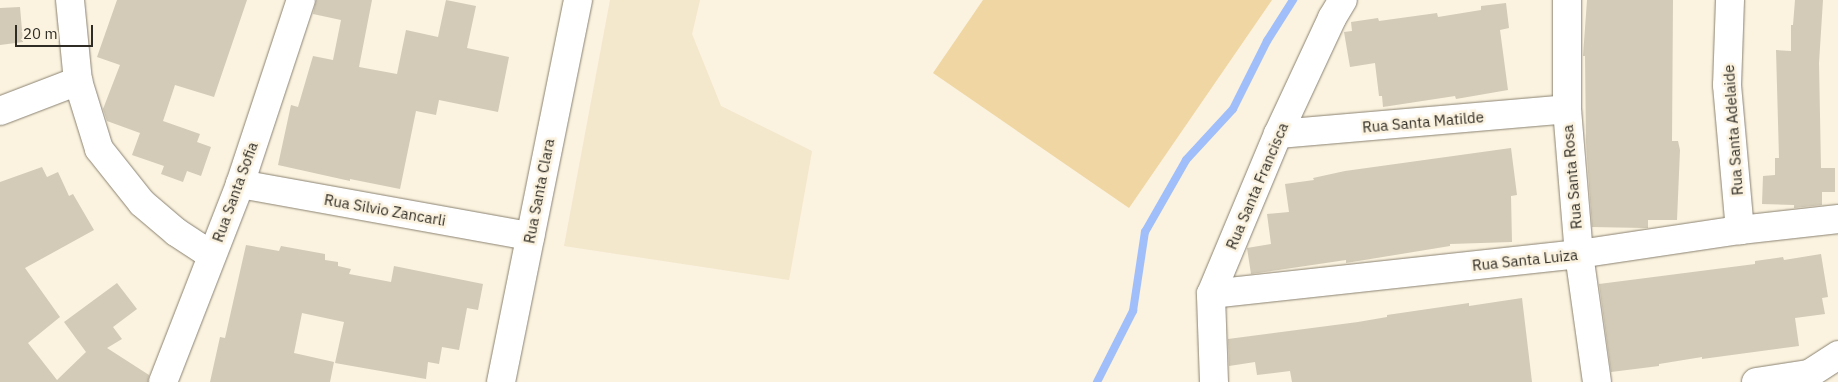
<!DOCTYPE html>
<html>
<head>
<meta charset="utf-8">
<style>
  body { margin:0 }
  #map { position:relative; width:1838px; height:382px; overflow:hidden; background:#fbf2df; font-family:"IBM Plex Sans",sans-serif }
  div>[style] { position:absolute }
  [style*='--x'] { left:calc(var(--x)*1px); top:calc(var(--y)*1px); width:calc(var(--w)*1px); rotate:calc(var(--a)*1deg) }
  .built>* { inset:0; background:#f3e7cc }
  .green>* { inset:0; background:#efd6a2 }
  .stream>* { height:8px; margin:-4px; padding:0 4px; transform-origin:4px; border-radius:4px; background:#9fbefa }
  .building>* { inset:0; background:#d3cab7 }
  .roads { filter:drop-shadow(0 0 1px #8a8271) drop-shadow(0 0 1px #8a8271) }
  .minor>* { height:28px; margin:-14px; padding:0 14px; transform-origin:14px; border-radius:14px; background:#fff }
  span { translate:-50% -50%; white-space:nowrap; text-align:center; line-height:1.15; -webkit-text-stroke:5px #fbf2df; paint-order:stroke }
  .street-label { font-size:15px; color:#2f2c25 }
  .scale { position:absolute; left:15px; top:25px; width:78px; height:22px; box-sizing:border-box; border:2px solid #2f2c25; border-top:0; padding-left:6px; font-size:15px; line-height:18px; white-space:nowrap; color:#2f2c25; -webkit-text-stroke:4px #fbf2df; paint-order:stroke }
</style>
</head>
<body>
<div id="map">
  <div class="built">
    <div style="clip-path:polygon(610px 0,700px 0,692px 34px,721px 106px,812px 151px,789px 280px,564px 246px)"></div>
  </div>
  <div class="green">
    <div style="clip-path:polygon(983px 0,1272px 0,1129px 208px,933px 73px)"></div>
  </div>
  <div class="stream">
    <div style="--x:1097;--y:382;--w:80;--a:-63.1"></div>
    <div style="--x:1133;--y:311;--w:80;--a:-81.4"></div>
    <div style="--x:1145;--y:232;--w:83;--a:-60.3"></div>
    <div style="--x:1186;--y:160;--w:69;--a:-47.3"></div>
    <div style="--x:1233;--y:109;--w:76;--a:-63.4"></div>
    <div style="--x:1267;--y:41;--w:49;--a:-57.6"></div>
  </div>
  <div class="building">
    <div style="clip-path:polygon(117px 0,247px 0,214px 97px,175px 85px,163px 121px,200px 134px,197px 142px,211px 147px,201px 176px,187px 171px,183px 182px,161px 174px,164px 166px,132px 155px,140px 133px,107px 121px,103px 109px,120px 65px,97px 57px)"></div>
    <div style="clip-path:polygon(316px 0,372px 0,359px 67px,397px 74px,406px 30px,438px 37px,446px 0,476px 6px,467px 48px,509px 57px,498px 112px,439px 100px,436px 115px,416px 111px,400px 189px,350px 179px,350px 181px,278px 165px,291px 105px,298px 107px,313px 56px,333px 60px,341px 20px,313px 14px)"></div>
    <div style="clip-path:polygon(1587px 0,1673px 0,1672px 141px,1678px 141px,1680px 150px,1677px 220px,1648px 220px,1648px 228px,1645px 228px,1592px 227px,1586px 143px,1585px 56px,1583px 56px)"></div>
    <div style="clip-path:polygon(1795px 0,1823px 0,1819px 63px,1821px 168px,1835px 168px,1835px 192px,1822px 192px,1822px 205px,1794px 208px,1794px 205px,1762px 204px,1763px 176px,1775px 175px,1775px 158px,1779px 158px,1776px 50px,1791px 51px,1791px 25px,1793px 25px)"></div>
    <div style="clip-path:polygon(1506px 3px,1509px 28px,1500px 30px,1508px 90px,1456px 99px,1455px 96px,1383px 107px,1382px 96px,1379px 96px,1375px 63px,1350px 67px,1344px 32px,1352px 31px,1351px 22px,1378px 18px,1379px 21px,1437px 13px,1438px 17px,1481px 10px,1481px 6px)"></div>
    <div style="clip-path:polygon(20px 7px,23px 42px,0 45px,0 8px)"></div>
    <div style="clip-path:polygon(1511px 148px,1517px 195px,1511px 196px,1512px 242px,1450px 244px,1450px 246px,1346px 263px,1346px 260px,1251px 274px,1247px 248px,1271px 244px,1267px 214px,1289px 212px,1285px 184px,1314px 180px,1313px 178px,1345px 171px)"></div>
    <div style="clip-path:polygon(42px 167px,47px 177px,58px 172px,69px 196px,73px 194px,94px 230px,25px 268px,60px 317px,28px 343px,57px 380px,86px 352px,64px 322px,117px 283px,137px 309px,113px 327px,122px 339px,107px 348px,149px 375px,148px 382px,0 382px,0 182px)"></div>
    <div style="clip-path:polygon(246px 245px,279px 251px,281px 246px,325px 254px,325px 260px,338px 262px,338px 266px,351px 269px,349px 274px,391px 282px,394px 266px,483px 284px,478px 310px,467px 308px,459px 350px,442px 347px,439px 364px,428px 362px,426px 379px,335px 363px,344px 322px,302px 313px,294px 353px,334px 362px,330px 382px,210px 382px,220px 337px,225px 338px)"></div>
    <div style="clip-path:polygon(1821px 254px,1828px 297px,1822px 298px,1825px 314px,1795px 318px,1799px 346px,1702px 359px,1702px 357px,1659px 364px,1659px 366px,1611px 372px,1599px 284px,1755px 264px,1755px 261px,1783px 257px,1784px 260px)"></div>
    <div style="clip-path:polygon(1522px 298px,1532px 382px,1292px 382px,1290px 371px,1257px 375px,1255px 362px,1229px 366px,1228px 339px,1358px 322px,1387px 317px,1387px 315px,1469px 303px,1469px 306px)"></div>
  </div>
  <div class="roads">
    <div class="minor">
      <div style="--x:70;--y:0;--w:81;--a:84.4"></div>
      <div style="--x:78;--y:81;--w:71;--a:72.8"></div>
      <div style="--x:99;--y:149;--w:69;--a:51.5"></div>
      <div style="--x:142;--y:203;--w:45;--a:40.5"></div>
      <div style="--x:176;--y:232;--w:42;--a:33.3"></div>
      <div style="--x:1567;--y:0;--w:109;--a:90"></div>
      <div style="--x:1567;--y:109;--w:145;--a:85.3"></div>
      <div style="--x:1579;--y:254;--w:129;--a:82"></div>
      <div style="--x:1730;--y:0;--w:85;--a:92"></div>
      <div style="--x:1727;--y:85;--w:146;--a:84.9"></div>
      <div style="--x:0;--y:111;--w:84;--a:-21"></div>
      <div style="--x:1278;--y:134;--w:290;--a:-4.9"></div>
      <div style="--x:240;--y:184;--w:295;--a:10.2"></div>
      <div style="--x:1211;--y:294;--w:370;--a:-6.2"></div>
      <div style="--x:1579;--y:254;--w:163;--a:-8.5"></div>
      <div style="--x:1740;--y:230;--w:99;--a:-6.4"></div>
      <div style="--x:163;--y:382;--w:212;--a:-68.7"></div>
      <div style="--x:240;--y:184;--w:194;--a:-71.7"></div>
      <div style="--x:501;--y:382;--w:390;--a:-78.6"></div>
      <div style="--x:1214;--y:382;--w:88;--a:-92"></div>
      <div style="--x:1211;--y:294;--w:173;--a:-67.3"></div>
      <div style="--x:1278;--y:134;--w:128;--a:-65"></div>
      <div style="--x:1332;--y:18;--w:21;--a:-59"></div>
      <div style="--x:1756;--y:382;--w:54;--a:-8.6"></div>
      <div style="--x:1809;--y:374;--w:35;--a:-33"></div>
    </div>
  </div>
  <div class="street-label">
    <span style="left:1423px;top:122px;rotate:-5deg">Rua Santa Matilde</span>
    <span style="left:1733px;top:130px;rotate:-94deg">Rua Santa Adelaide</span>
    <span style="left:1572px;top:177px;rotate:-95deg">Rua Santa Rosa</span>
    <span style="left:1257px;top:186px;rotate:-67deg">Rua Santa Francisca</span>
    <span style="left:539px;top:191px;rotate:-79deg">Rua Santa Clara</span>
    <span style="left:235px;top:192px;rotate:-70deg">Rua Santa Sofia</span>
    <span style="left:385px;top:210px;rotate:10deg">Rua Silvio Zancarli</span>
    <span style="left:1525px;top:260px;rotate:-6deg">Rua Santa Luiza</span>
  </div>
  <div class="scale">20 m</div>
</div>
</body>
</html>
